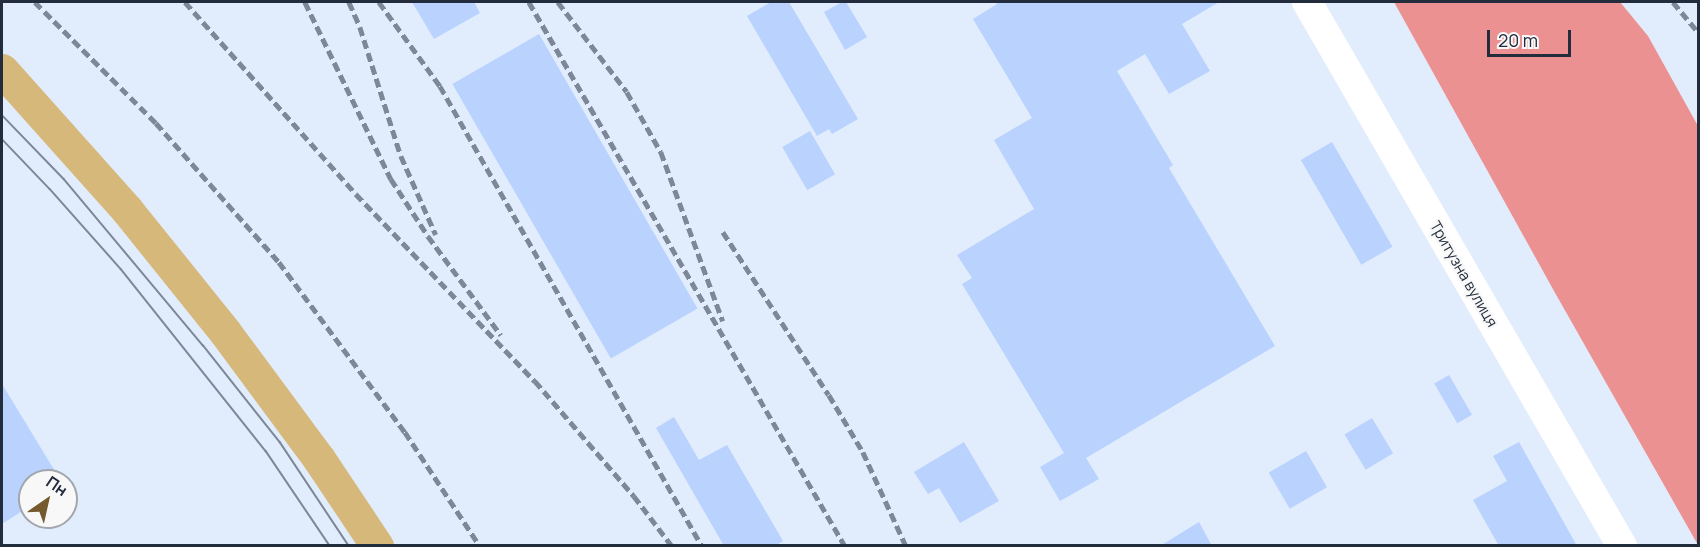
<!DOCTYPE html>
<html>
<head>
<meta charset="utf-8">
<style>
  body { margin:0 }
  #map { position:relative; width:1700px; height:547px; overflow:hidden; background:#e1ecfd; font-family:Manrope,sans-serif }
  div>[style] { position:absolute }
  [style*='--x'] { left:calc(var(--x)*1px); top:calc(var(--y)*1px); width:calc(var(--w)*1px); rotate:calc(var(--a)*1deg) }
  .forest>* { inset:0; background:#ec9191 }
  .building>* { inset:0; background:#b9d3fe; transform-origin:0 0 }
  .minor>* { height:30px; margin:-15px; padding:0 15px; transform-origin:15px; border-radius:15px; background:#fff }
  .major>* { height:33px; margin:-16.5px; padding:0 16.5px; transform-origin:16.5px; border-radius:16.5px; background:#d6b87a }
  .tram>* { height:1.5px; margin:-0.75px; padding:0 0.75px; transform-origin:0.75px; border-radius:0.75px; background:#7c8797 }
  .rail>* { height:4.5px; margin-top:-2.25px; transform-origin:0; background:repeating-linear-gradient(90deg,#7c8797 0 9px,transparent 0 13.5px) }
  span { translate:-50% -50%; white-space:nowrap; text-align:center; line-height:1.15; -webkit-text-stroke:4.5px #f8f8f8; paint-order:stroke }
  .street-label { font-size:15px; color:#222c3c }
  .frame { position:absolute; inset:0; border:3px solid #222c3c; pointer-events:none }
  .north { position:absolute; left:18px; top:469px; width:60px; height:60px; box-sizing:border-box; background:#f8f8f8; border:2px solid #a2a6ad; border-radius:50%; rotate:34deg; font-size:16px; font-weight:700; line-height:24px; text-align:center; color:#222c3c }
  .north::after { content:''; display:block; margin:auto; width:21px; height:27px; background:#745a2c; clip-path:polygon(50% 0,100% 100%,50% 72%,0 100%) }
  .scale { position:absolute; left:1487px; top:30px; width:84px; height:27px; box-sizing:border-box; border:3px solid #222c3c; border-top:0; padding-left:8px; font-size:18px; line-height:21px; white-space:nowrap; color:#222c3c; -webkit-text-stroke:4px #f8f8f8; paint-order:stroke }
</style>
</head>
<body>
<div id="map">
  <div class="forest">
    <div style="clip-path:polygon(1394px 2px,1620px 2px,1648px 36px,1698px 126px,1698px 545px,1554px 291px)"></div>
  </div>
  <div class="building">
    <div style="clip-path:polygon(412px 2px,474px 2px,480px 13px,434px 39px)"></div>
    <div style="clip-path:polygon(771px 2px,789px 2px,858px 119px,832px 134px,829px 129px,817px 136px,747px 16px)"></div>
    <div style="clip-path:polygon(842px 2px,846px 2px,867px 37px,845px 50px,824px 12px)"></div>
    <div style="clip-path:polygon(995px 2px,1219px 2px,1182px 24px,1210px 71px,1169px 94px,1145px 54px,1117px 71px,1173px 165px,1169px 168px,1275px 346px,1086px 458px,1099px 479px,1060px 501px,1040px 467px,1064px 453px,962px 284px,972px 278px,957px 255px,1034px 209px,994px 140px,1032px 118px,973px 19px,997px 4px)"></div>
    <div style="left:539px;top:34px;width:317px;height:100px;rotate:60deg"></div>
    <div style="left:810px;top:131px;width:50px;height:32px;rotate:60deg"></div>
    <div style="left:1332px;top:142px;width:121px;height:36px;rotate:60deg"></div>
    <div style="left:1449px;top:375px;width:46px;height:17px;rotate:60deg"></div>
    <div style="clip-path:polygon(2px 384px,61px 481px,30px 481px,30px 506px,2px 524px)"></div>
    <div style="clip-path:polygon(674px 417px,699px 460px,727px 445px,783px 541px,775px 546px,724px 546px,656px 428px)"></div>
    <div style="left:1372px;top:418px;width:41px;height:32px;rotate:59deg"></div>
    <div style="clip-path:polygon(964px 442px,999px 501px,960px 523px,939px 488px,928px 494px,914px 472px)"></div>
    <div style="clip-path:polygon(1519px 442px,1577px 546px,1499px 546px,1473px 500px,1507px 481px,1493px 456px)"></div>
    <div style="left:1306px;top:451px;width:42px;height:43px;rotate:60deg"></div>
    <div style="clip-path:polygon(1199px 522px,1212px 546px,1160px 546px)"></div>
  </div>
  <div class="minor">
    <div style="--x:1307;--y:2;--w:629;--a:59.93"></div>
  </div>
  <div class="major">
    <div style="--x:2;--y:70;--w:188;--a:48.2"></div>
    <div style="--x:127;--y:210;--w:156;--a:51.2"></div>
    <div style="--x:225;--y:332;--w:158;--a:53.5"></div>
    <div style="--x:319;--y:459;--w:105;--a:56.3"></div>
  </div>
  <div class="tram">
    <div style="--x:2;--y:115;--w:89;--a:45.9"></div>
    <div style="--x:64;--y:179;--w:217;--a:50.1"></div>
    <div style="--x:203;--y:345;--w:124;--a:51.6"></div>
    <div style="--x:280;--y:442;--w:125;--a:56.4"></div>
    <div style="--x:2;--y:139;--w:69;--a:46.2"></div>
    <div style="--x:50;--y:189;--w:107;--a:48.4"></div>
    <div style="--x:121;--y:269;--w:233;--a:51.5"></div>
    <div style="--x:266;--y:451;--w:115;--a:56"></div>
  </div>
  <div class="rail">
    <div style="--x:35;--y:2;--w:171;--a:45"></div>
    <div style="--x:156;--y:123;--w:186;--a:48.5"></div>
    <div style="--x:279;--y:262;--w:212;--a:53.5"></div>
    <div style="--x:405;--y:432;--w:136;--a:56.7"></div>
    <div style="--x:185;--y:2;--w:257;--a:48.3"></div>
    <div style="--x:356;--y:194;--w:259;--a:46.3"></div>
    <div style="--x:535;--y:381;--w:152;--a:49.3"></div>
    <div style="--x:634;--y:496;--w:63;--a:52.8"></div>
    <div style="--x:305;--y:2;--w:197;--a:64.1"></div>
    <div style="--x:391;--y:179;--w:68;--a:57"></div>
    <div style="--x:428;--y:236;--w:123;--a:53.6"></div>
    <div style="--x:349;--y:2;--w:27;--a:66"></div>
    <div style="--x:360;--y:27;--w:135;--a:72.4"></div>
    <div style="--x:401;--y:156;--w:86;--a:66.1"></div>
    <div style="--x:379;--y:2;--w:104;--a:54"></div>
    <div style="--x:440;--y:86;--w:529;--a:60.34"></div>
    <div style="--x:529;--y:2;--w:629;--a:59.85"></div>
    <div style="--x:558;--y:2;--w:113;--a:52.5"></div>
    <div style="--x:627;--y:92;--w:69;--a:60.5"></div>
    <div style="--x:661;--y:152;--w:180;--a:69.9"></div>
    <div style="--x:1673;--y:2;--w:39;--a:50"></div>
    <div style="--x:723;--y:232;--w:194;--a:57"></div>
    <div style="--x:829;--y:395;--w:66;--a:59.2"></div>
    <div style="--x:863;--y:452;--w:103;--a:65.4"></div>
  </div>
  <div class="street-label">
    <span style="left:1464px;top:274px;rotate:60deg">Тритузна вулиця</span>
  </div>
  <div class="frame"></div>
  <div class="north">Пн</div>
  <div class="scale">20 m</div>
</div>
</body>
</html>
